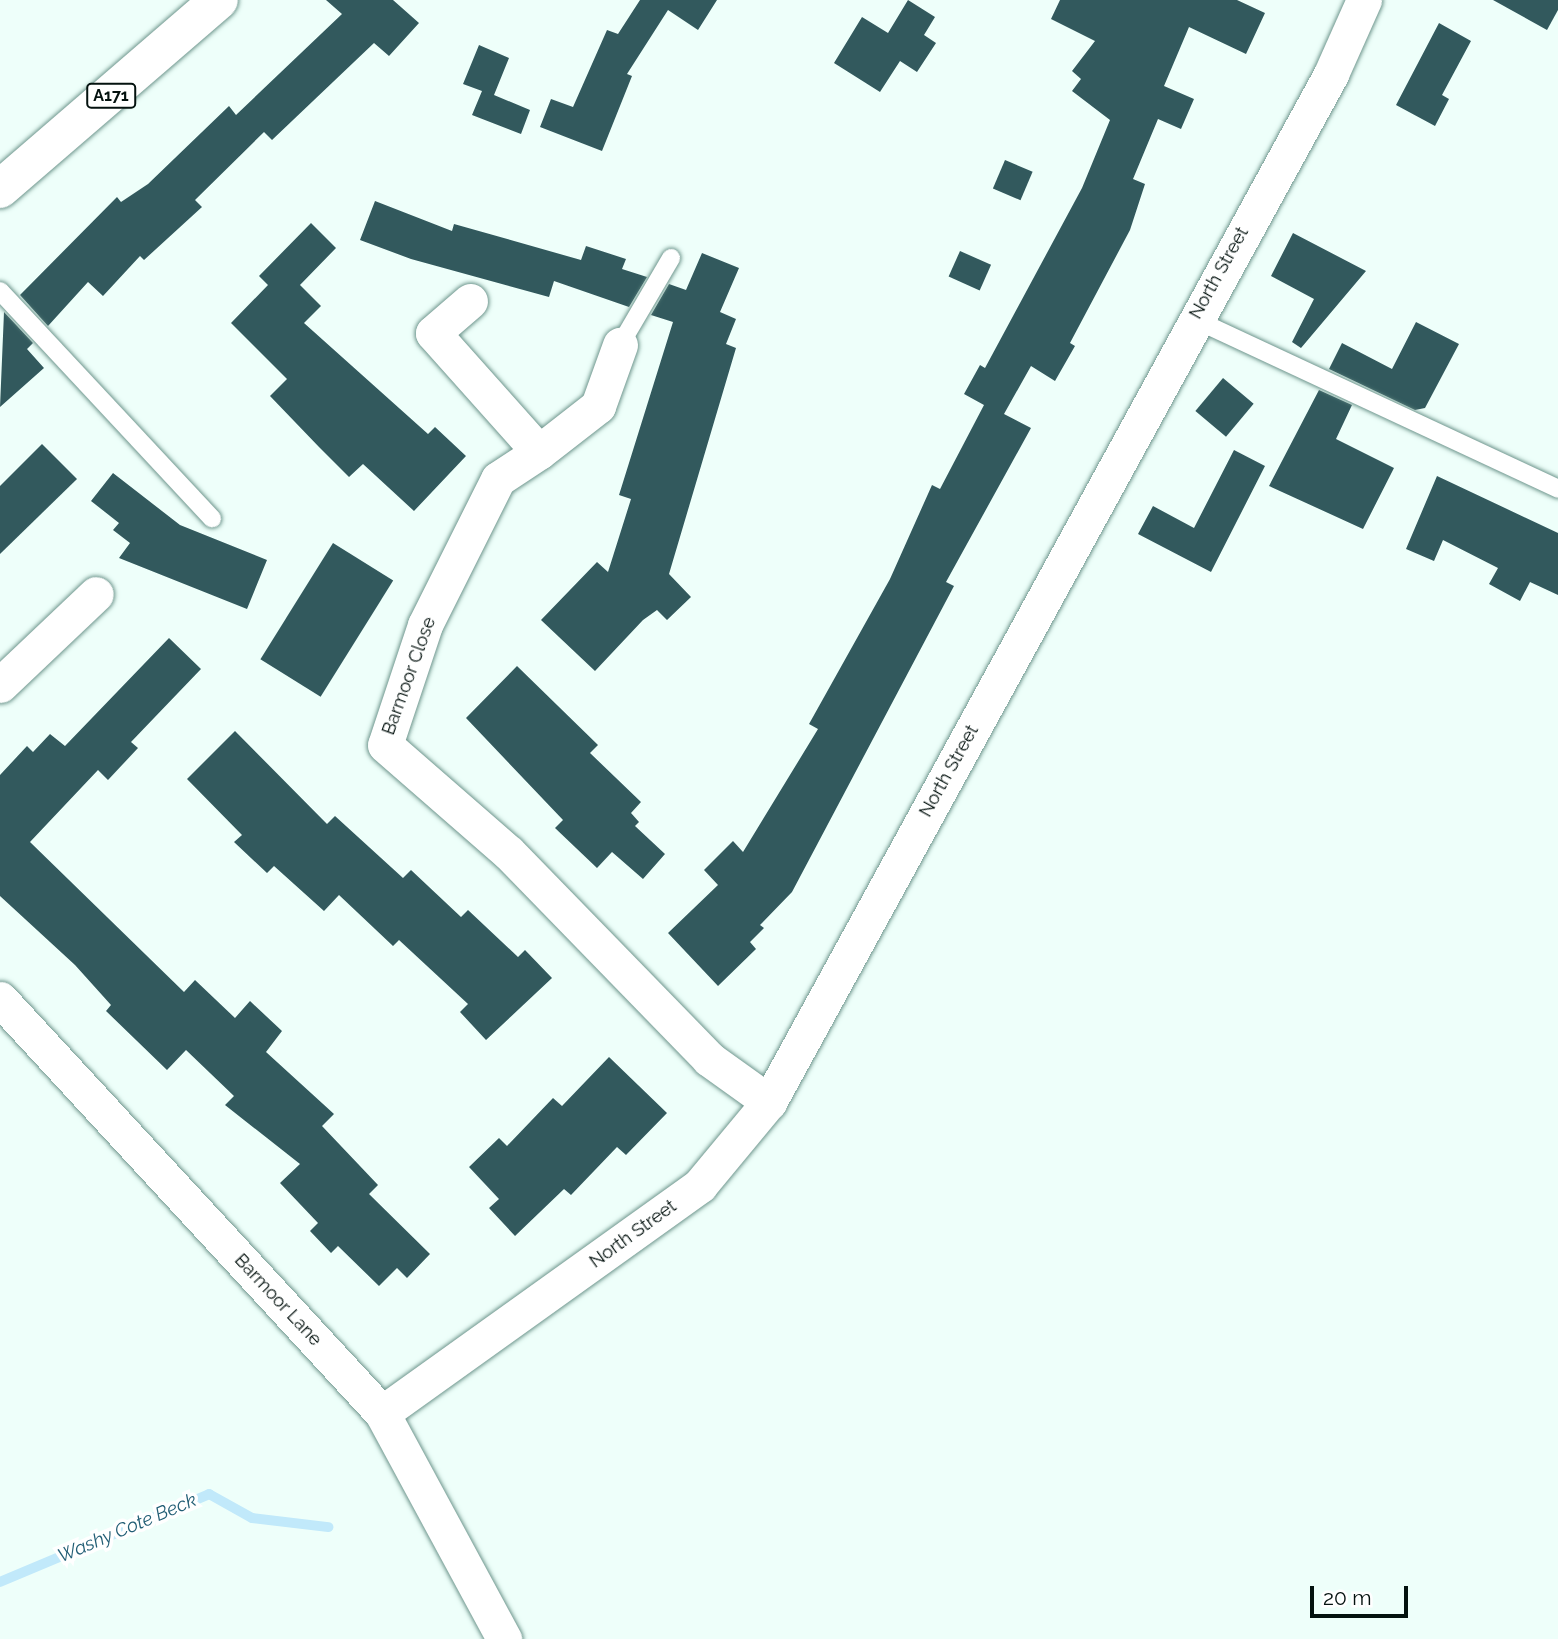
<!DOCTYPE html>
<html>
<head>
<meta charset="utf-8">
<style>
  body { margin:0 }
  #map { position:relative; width:1558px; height:1639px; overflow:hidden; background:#eefffa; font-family:Raleway,sans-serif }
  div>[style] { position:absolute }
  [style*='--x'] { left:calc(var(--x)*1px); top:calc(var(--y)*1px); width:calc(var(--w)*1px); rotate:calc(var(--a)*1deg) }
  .stream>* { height:10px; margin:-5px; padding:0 5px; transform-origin:5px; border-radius:5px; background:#c1e9fa }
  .building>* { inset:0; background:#32595d; transform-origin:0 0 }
  .roads { filter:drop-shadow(0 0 2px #6e968d) drop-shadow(0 0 2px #6e968d) }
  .service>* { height:18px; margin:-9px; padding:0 9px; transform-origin:9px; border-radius:9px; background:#fff }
  .minor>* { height:35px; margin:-17.5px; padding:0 17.5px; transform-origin:17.5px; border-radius:17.5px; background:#fff }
  .trunk>* { height:38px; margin:-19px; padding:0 19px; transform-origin:19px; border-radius:19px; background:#fff }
  span { translate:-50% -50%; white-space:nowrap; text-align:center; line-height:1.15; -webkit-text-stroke:7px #fff; paint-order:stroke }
  .shield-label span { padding:2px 5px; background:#fff; border:2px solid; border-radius:5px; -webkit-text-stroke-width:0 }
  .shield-label { font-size:16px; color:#04120f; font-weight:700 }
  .street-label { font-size:18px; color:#04120f }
  .water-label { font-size:19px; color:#225e75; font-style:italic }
  .scale { position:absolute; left:1310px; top:1586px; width:98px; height:32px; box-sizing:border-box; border:4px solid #04120f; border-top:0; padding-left:9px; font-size:21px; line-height:24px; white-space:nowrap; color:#04120f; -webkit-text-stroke:5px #fff; paint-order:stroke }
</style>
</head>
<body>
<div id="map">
  <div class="stream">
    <div style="--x:0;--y:1582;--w:227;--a:-22.8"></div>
    <div style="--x:209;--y:1494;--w:49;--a:29.2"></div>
    <div style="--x:252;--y:1518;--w:77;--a:6.8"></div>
  </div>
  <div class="building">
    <div style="clip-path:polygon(326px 0,393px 0,419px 23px,389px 56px,374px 43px,272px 140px,264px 132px,195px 200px,202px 207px,144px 260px,140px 256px,103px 296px,88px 282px,48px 326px,20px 295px,117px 197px,121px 202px,148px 184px,229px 106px,236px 115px,342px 14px)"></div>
    <div style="clip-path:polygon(640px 0,717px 0,698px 30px,668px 10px,627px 74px,632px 76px,602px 151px,540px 127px,551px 99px,573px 107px,607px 30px,618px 34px)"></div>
    <div style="clip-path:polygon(908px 0,935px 17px,924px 35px,936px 43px,917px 72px,900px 61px,880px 92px,834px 63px,862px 17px,888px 33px)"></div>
    <div style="clip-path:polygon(1060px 0,1237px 0,1265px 13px,1246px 54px,1189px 27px,1164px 86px,1194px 99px,1181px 129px,1158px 119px,1133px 179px,1145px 184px,1130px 230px,1070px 343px,1075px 346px,1055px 381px,1031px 366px,1004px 414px,1031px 428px,946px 582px,954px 586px,792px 892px,760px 925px,764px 928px,750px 942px,756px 949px,718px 986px,668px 933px,718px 885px,704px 870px,733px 841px,743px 852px,818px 729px,809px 724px,890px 579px,932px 485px,940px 489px,984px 405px,964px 394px,980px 365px,985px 368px,1082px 188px,1110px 120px,1072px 91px,1081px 79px,1072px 71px,1095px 41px,1051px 19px)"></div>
    <div style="clip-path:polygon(1493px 0,1558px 0,1558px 10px,1547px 30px)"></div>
    <div style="clip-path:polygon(1439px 23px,1471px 41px,1442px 95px,1449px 99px,1435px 126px,1396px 105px)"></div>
    <div style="clip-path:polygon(479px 45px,509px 58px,494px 95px,530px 110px,521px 134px,472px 115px,482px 91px,463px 84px)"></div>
    <div style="left:1005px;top:160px;width:30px;height:31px;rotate:23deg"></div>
    <div style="clip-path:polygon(375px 201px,452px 231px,454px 224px,581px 260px,586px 246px,626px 259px,622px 269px,647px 277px,629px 307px,554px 281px,549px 297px,411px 259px,360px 240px)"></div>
    <div style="clip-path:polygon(311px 223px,336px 248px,300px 285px,321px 306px,304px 323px,428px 434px,435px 427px,466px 456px,414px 511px,363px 464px,349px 477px,319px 447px,270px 396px,287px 379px,231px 323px,268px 285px,259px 276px)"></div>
    <div style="clip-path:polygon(1293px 233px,1366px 271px,1301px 348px,1292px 342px,1314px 299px,1271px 276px)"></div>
    <div style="left:960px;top:251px;width:34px;height:28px;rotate:24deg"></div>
    <div style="clip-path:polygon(702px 253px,739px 268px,720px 312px,736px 319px,726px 344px,736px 348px,669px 574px,691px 597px,667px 620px,657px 610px,643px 620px,595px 671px,541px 620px,597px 562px,608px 572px,631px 499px,619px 495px,673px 322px,651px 315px,669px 284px,686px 290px)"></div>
    <div style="clip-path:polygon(4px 312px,33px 343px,27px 349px,44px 368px,0 407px)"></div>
    <div style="clip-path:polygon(1416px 322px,1459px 344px,1425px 408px,1415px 410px,1329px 369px,1342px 343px,1392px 369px)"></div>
    <div style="left:1223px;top:378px;width:40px;height:43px;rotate:40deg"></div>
    <div style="clip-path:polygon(1319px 390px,1352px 405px,1336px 439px,1394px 468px,1363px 529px,1269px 486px)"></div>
    <div style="clip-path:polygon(42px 444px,77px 479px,0 554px,0 486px)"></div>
    <div style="clip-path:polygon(1234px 450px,1265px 466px,1211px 572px,1138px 534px,1153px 506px,1194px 528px)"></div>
    <div style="clip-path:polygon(113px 473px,180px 525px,267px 560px,247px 609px,119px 558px,130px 543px,113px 530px,119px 523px,91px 501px)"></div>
    <div style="clip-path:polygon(1437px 476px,1558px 533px,1558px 595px,1530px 582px,1520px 601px,1489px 584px,1498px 568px,1443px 540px,1434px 561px,1406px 549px)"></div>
    <div style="left:333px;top:543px;width:71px;height:137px;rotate:32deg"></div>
    <div style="clip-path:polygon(169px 638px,201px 669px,131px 742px,138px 748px,108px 780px,98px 770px,30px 842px,184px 992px,195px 980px,235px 1018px,250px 1001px,282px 1031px,266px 1052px,334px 1114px,322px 1126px,378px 1185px,369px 1194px,430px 1254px,407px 1278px,397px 1268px,379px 1286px,338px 1246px,331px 1253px,310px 1231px,318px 1223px,280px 1183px,300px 1164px,225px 1105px,234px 1096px,186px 1050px,167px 1070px,106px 1011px,111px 1005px,75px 965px,0 896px,0 775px,27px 746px,33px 752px,50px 734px,65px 746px)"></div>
    <div style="clip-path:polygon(517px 666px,598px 745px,590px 753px,641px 802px,631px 813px,639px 822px,635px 826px,665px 854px,643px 879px,612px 852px,597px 868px,555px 828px,563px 820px,466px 718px)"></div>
    <div style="clip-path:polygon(235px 731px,327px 824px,335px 816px,403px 878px,411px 870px,461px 917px,468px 910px,518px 957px,525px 950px,552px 978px,486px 1040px,460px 1012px,468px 1004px,399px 940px,393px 946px,339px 895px,324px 911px,274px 866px,267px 873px,234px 842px,242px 835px,187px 779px)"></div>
    <div style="clip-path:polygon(609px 1057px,667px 1113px,626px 1155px,617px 1147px,571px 1195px,564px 1189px,515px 1236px,489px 1208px,499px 1199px,469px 1167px,499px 1138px,507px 1146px,553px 1098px,562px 1106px)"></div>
  </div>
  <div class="roads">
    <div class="service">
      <div style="--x:0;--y:291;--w:311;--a:47"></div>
      <div style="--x:1194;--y:319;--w:402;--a:25"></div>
      <div style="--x:620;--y:345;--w:101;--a:-59.6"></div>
    </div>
    <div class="minor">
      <div style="--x:470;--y:301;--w:49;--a:139.1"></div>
      <div style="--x:433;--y:333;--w:159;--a:48.3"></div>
      <div style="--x:539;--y:452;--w:49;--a:146.6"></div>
      <div style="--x:498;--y:479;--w:163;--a:116.6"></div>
      <div style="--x:425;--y:625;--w:126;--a:108.4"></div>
      <div style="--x:385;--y:745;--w:164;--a:41.1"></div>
      <div style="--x:509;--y:853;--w:287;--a:45.8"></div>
      <div style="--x:709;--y:1059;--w:74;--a:35.6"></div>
      <div style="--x:539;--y:452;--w:75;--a:-37.9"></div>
      <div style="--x:598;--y:406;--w:65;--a:-70.2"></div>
      <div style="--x:0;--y:685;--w:132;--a:-43.5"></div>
      <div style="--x:0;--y:999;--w:563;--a:47.3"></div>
      <div style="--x:382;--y:1413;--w:257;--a:61.6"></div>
      <div style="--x:382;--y:1413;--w:391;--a:-35.6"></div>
      <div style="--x:700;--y:1185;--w:108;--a:-50.3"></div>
      <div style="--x:769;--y:1102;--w:1172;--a:-61.33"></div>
      <div style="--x:1331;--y:74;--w:81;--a:-66"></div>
    </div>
    <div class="trunk">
      <div style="--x:0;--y:189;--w:289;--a:-40.8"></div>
    </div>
  </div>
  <div class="shield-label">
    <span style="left:111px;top:96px">A171</span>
  </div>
  <div class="street-label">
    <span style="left:1219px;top:273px;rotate:-61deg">North Street</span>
    <span style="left:409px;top:676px;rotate:-70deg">Barmoor Close</span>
    <span style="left:949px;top:771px;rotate:-61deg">North Street</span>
    <span style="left:633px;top:1234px;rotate:-36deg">North Street</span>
    <span style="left:278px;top:1300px;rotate:47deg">Barmoor Lane</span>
  </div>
  <div class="water-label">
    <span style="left:127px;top:1528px;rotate:-23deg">Washy Cote Beck</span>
  </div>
  <div class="scale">20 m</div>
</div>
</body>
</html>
